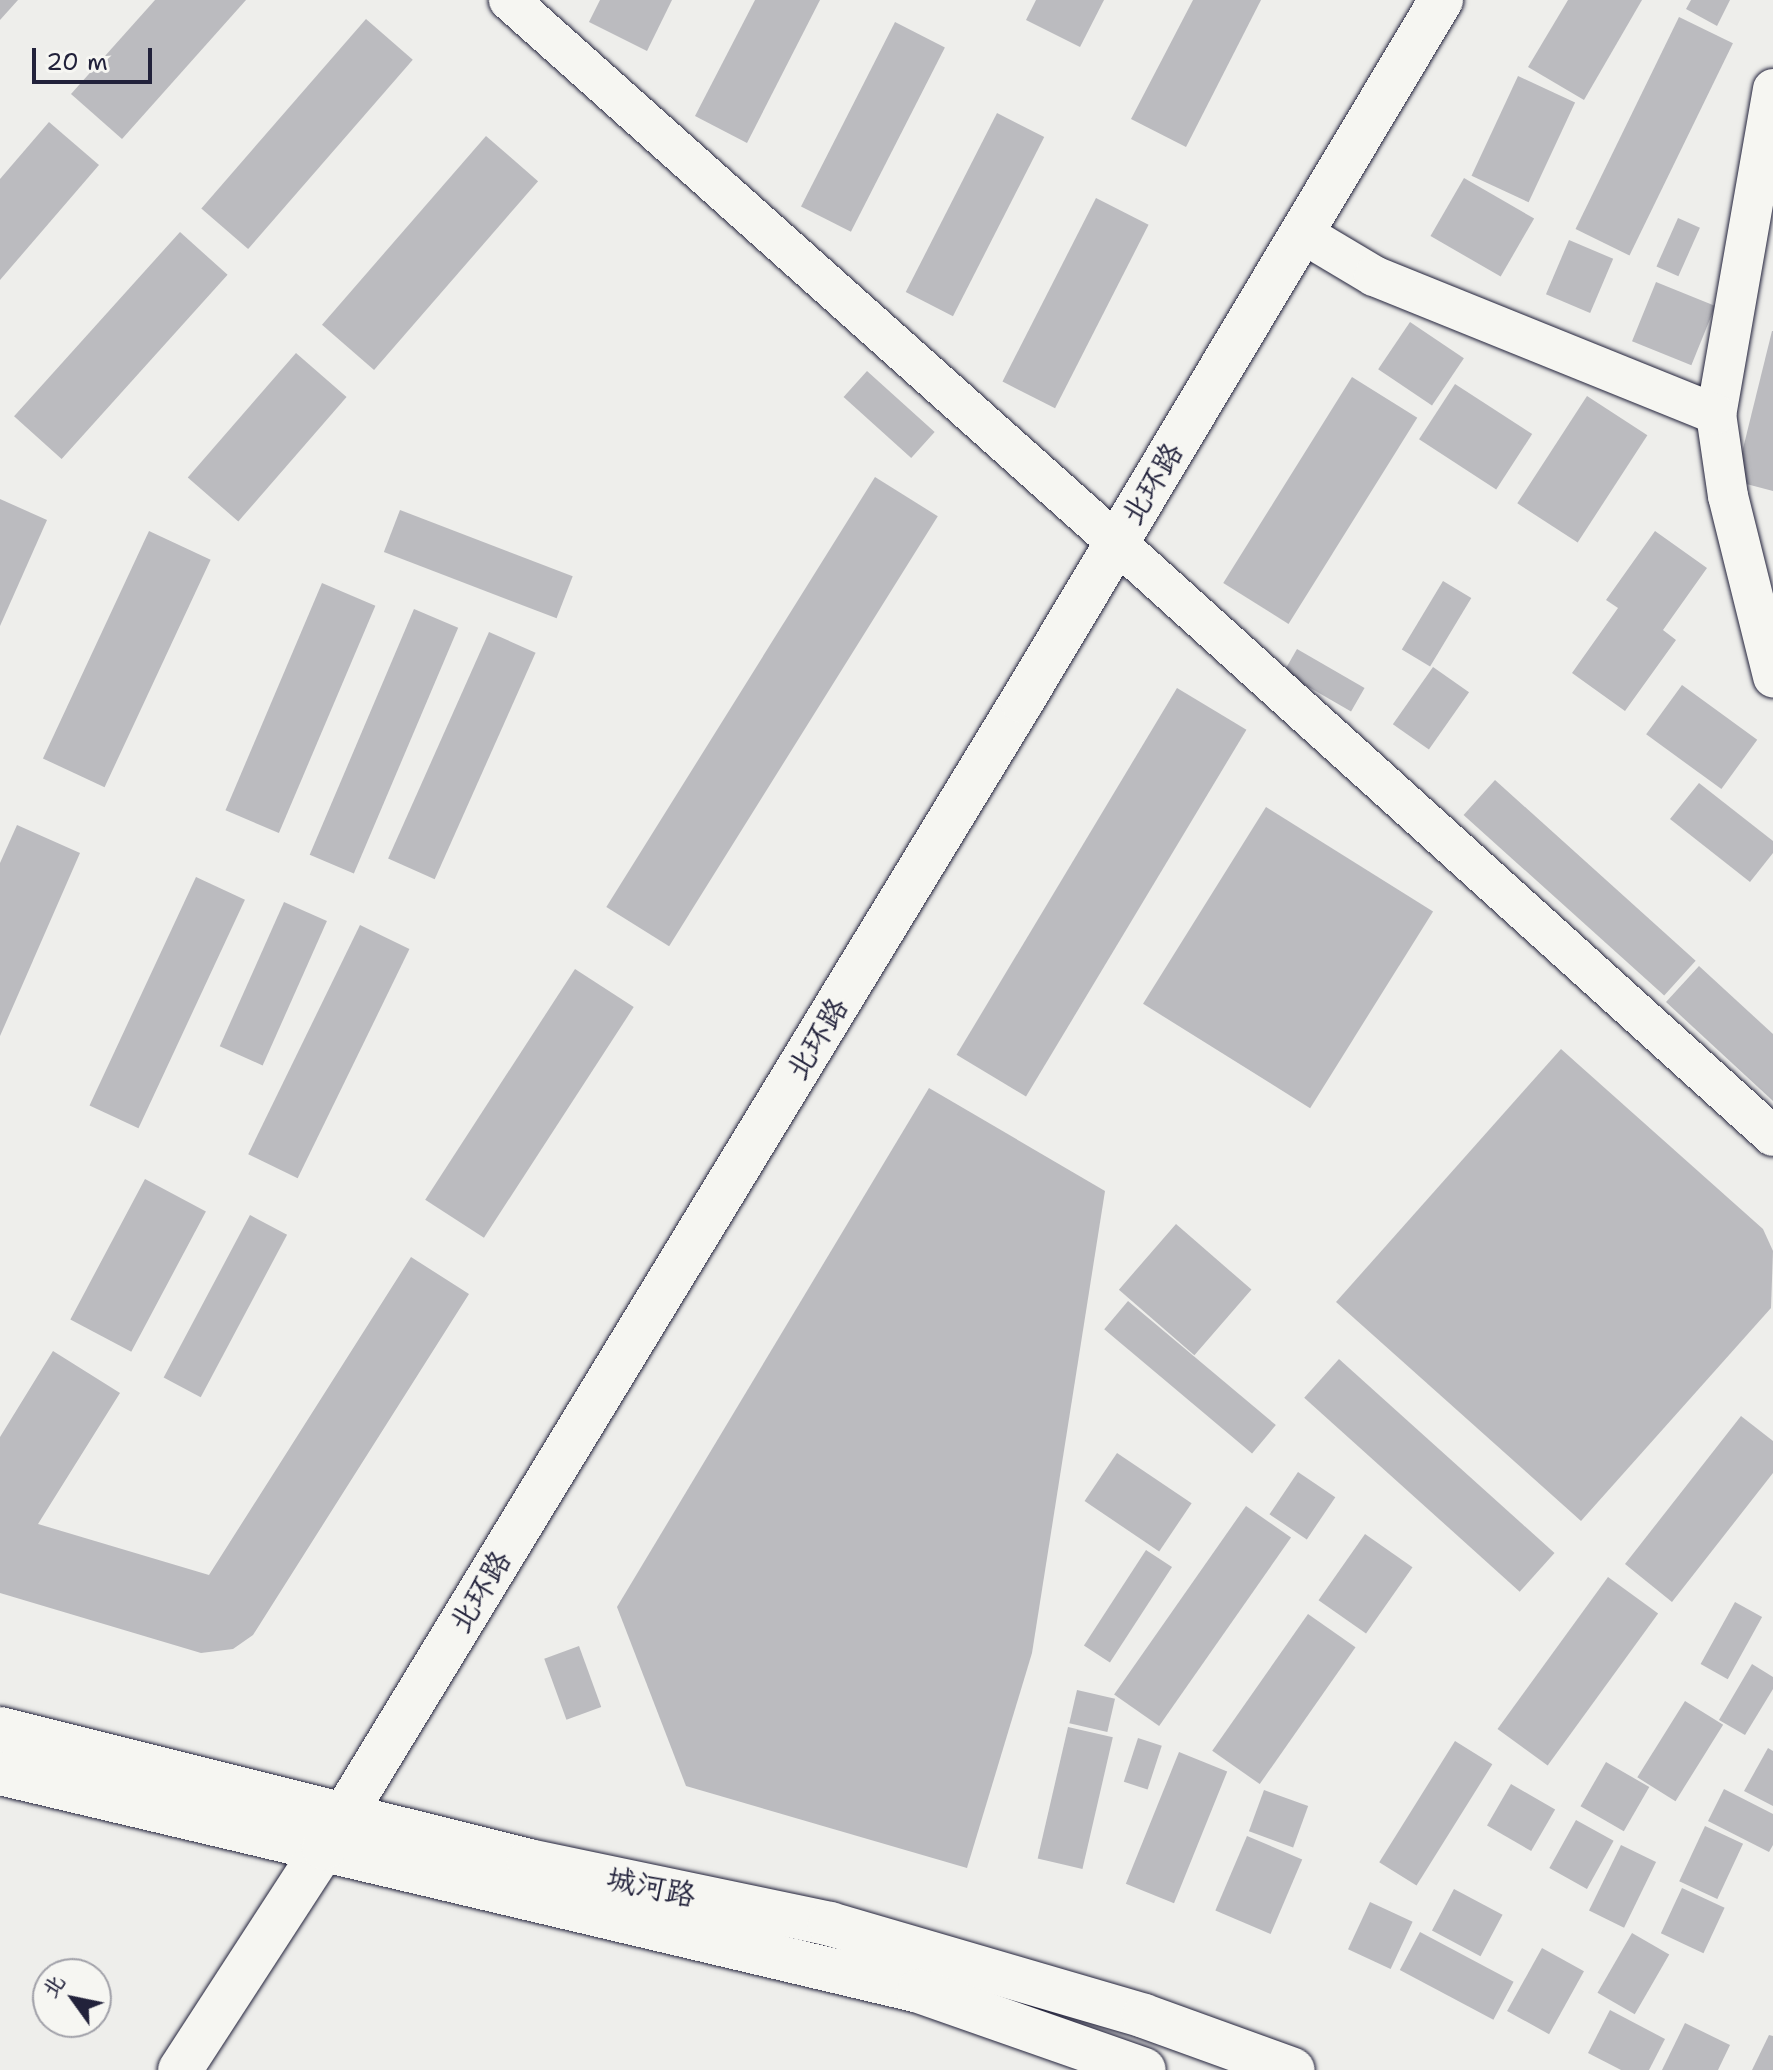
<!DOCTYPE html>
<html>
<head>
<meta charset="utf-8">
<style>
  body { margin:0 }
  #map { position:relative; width:1773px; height:2070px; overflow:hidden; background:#eeeeeb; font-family:"Shantell Sans","LXGW WenKai TC",sans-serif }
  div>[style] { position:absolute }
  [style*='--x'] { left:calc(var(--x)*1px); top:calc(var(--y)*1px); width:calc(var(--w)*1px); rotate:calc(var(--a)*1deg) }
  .building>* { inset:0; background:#bbbbbf; transform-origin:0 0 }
  .roads { filter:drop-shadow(0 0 2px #22223b) drop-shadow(0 0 2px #22223b) }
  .street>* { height:40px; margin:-20px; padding:0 20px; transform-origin:20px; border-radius:20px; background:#f6f6f2 }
  .secondary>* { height:44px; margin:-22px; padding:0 22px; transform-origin:22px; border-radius:22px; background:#f6f6f2 }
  span { translate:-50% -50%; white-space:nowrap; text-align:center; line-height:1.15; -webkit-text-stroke:6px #f6f6f2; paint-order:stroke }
  .street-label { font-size:30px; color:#22223b }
  .north { position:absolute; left:32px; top:1958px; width:80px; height:80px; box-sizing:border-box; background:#f6f6f2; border:2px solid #a1a1a9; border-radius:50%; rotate:303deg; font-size:22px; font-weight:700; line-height:32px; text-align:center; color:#22223b }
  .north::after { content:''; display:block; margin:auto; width:28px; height:36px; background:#22223b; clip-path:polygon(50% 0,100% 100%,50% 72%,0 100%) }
  .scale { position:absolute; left:32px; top:48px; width:120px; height:36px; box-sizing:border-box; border:4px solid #22223b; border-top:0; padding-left:10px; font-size:24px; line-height:28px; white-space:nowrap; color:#22223b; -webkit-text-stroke:6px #f6f6f2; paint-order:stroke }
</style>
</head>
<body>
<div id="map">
  <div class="building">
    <div style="clip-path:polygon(0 0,18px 0,0 20px)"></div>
    <div style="clip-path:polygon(155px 0,246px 0,122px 139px,71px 94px)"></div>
    <div style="clip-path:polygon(600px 0,672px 0,647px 51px,589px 22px)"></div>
    <div style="clip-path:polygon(755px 0,820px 0,747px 143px,695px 116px)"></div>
    <div style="clip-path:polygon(1036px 0,1104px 0,1080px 47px,1026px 20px)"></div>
    <div style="clip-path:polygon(1193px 0,1261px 0,1186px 147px,1131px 119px)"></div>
    <div style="clip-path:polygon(1568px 0,1642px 0,1584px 100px,1528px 67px)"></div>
    <div style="clip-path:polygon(1691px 0,1730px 0,1717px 26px,1686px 9px)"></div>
    <div style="left:1679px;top:17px;width:60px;height:236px;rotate:26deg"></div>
    <div style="left:366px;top:19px;width:62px;height:251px;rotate:41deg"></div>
    <div style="left:895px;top:22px;width:56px;height:207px;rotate:27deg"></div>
    <div style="left:1518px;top:76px;width:63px;height:110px;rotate:25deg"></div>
    <div style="left:997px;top:113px;width:53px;height:201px;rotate:27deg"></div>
    <div style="clip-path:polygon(49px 122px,99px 165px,0 280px,0 179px)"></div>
    <div style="left:486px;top:136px;width:69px;height:250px;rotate:41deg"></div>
    <div style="left:1464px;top:178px;width:81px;height:67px;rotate:30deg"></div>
    <div style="left:1096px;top:198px;width:59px;height:206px;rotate:27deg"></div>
    <div style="left:1678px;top:218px;width:24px;height:53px;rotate:24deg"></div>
    <div style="left:180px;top:232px;width:64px;height:248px;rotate:42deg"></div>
    <div style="left:1569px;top:240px;width:48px;height:59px;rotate:23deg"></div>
    <div style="left:1656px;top:282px;width:64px;height:64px;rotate:22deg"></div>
    <div style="left:1410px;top:322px;width:65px;height:57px;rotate:34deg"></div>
    <div style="clip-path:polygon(1772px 331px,1773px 331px,1773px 491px,1735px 481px)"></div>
    <div style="left:296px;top:353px;width:67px;height:165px;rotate:41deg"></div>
    <div style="left:867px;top:371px;width:91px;height:35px;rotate:42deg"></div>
    <div style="left:1352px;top:377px;width:77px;height:243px;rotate:32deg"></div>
    <div style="left:1455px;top:384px;width:92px;height:66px;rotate:33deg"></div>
    <div style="left:1587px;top:396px;width:72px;height:128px;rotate:33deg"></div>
    <div style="left:875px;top:477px;width:74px;height:507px;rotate:32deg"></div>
    <div style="clip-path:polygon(0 499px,47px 520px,0 626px)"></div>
    <div style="left:400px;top:510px;width:185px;height:45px;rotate:21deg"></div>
    <div style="left:149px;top:531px;width:68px;height:251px;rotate:25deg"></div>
    <div style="clip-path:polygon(1655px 531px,1707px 568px,1663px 630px,1676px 640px,1625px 711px,1572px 673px,1618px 608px,1606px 600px)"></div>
    <div style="left:1443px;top:581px;width:33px;height:80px;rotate:31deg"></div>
    <div style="left:322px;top:583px;width:58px;height:247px;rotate:23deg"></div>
    <div style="left:414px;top:609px;width:48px;height:267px;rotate:23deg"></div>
    <div style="left:489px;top:632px;width:51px;height:248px;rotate:24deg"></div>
    <div style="left:1297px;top:649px;width:78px;height:27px;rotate:30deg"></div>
    <div style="left:1433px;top:667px;width:44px;height:70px;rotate:35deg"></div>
    <div style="left:1682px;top:685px;width:93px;height:61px;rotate:36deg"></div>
    <div style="left:1177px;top:688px;width:81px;height:428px;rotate:31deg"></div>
    <div style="left:1495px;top:780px;width:270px;height:47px;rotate:42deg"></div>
    <div style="clip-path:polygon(1699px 783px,1773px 841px,1773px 853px,1750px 882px,1670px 819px)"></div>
    <div style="left:1266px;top:807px;width:197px;height:232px;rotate:32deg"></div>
    <div style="clip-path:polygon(17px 825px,80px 853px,0 1036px,0 863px)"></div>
    <div style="left:196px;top:877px;width:54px;height:252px;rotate:25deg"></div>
    <div style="left:284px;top:902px;width:47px;height:158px;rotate:24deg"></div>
    <div style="left:360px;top:925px;width:55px;height:255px;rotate:26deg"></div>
    <div style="clip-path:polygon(1699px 966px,1773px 1034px,1773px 1101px,1666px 1002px)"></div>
    <div style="left:575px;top:969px;width:70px;height:275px;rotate:33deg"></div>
    <div style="clip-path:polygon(1561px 1049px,1763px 1229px,1773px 1251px,1771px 1308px,1581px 1521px,1336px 1302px)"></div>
    <div style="clip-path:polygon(929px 1088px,1105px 1191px,1032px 1653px,967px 1868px,686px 1786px,617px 1607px)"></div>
    <div style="left:145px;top:1179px;width:69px;height:159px;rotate:28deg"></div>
    <div style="left:250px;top:1215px;width:42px;height:184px;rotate:28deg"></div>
    <div style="left:1176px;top:1224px;width:100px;height:87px;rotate:41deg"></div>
    <div style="clip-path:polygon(411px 1257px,469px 1294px,253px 1635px,233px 1649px,201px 1653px,0 1593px,0 1437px,53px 1351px,120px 1393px,38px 1524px,209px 1575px)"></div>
    <div style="left:1128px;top:1301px;width:193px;height:37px;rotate:40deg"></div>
    <div style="left:1339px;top:1359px;width:290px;height:52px;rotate:42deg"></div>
    <div style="clip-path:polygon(1741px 1416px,1773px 1441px,1773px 1473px,1672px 1602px,1625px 1564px)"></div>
    <div style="left:1117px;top:1453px;width:90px;height:58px;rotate:34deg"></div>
    <div style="left:1298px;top:1472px;width:45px;height:51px;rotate:34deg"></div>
    <div style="left:1246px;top:1506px;width:55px;height:230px;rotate:35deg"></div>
    <div style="left:1365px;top:1534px;width:58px;height:81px;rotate:35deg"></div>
    <div style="left:1146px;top:1550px;width:31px;height:114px;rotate:33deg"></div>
    <div style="left:1608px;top:1577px;width:62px;height:188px;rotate:36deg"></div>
    <div style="left:1735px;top:1602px;width:31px;height:71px;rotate:29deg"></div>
    <div style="left:1308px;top:1614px;width:58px;height:167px;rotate:35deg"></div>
    <div style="left:579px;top:1646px;width:65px;height:37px;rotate:70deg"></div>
    <div style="clip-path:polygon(1752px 1664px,1773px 1677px,1773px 1689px,1745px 1735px,1719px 1720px)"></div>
    <div style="left:1077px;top:1690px;width:39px;height:34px;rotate:13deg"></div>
    <div style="left:1685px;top:1701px;width:45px;height:90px;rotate:32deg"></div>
    <div style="left:1068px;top:1727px;width:46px;height:135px;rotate:13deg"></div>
    <div style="left:1138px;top:1738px;width:25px;height:46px;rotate:18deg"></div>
    <div style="left:1455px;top:1741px;width:44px;height:143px;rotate:32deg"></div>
    <div style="clip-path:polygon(1768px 1748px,1773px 1751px,1773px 1806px,1744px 1791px)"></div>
    <div style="left:1179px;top:1752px;width:52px;height:142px;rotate:22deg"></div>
    <div style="left:1606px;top:1762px;width:50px;height:51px;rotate:30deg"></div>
    <div style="left:1511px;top:1784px;width:51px;height:48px;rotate:30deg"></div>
    <div style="clip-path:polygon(1724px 1789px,1773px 1814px,1773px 1845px,1769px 1852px,1708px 1821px)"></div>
    <div style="left:1264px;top:1790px;width:47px;height:44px;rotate:20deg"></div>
    <div style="left:1576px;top:1820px;width:43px;height:55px;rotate:29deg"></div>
    <div style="left:1705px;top:1826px;width:42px;height:61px;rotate:25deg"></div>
    <div style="left:1247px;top:1836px;width:60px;height:81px;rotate:23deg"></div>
    <div style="left:1621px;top:1845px;width:39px;height:73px;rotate:26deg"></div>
    <div style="left:1682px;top:1888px;width:47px;height:50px;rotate:25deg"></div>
    <div style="left:1454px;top:1889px;width:55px;height:47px;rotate:28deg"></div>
    <div style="left:1370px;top:1902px;width:47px;height:52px;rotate:25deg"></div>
    <div style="left:1420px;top:1932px;width:106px;height:43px;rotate:28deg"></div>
    <div style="left:1632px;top:1933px;width:43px;height:69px;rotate:30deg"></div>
    <div style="left:1542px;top:1948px;width:48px;height:72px;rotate:29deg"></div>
    <div style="clip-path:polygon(1610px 2010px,1665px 2039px,1649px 2070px,1621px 2070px,1588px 2053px)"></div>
    <div style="clip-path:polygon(1685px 2023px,1730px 2045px,1718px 2070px,1662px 2070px)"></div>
    <div style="clip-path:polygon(1769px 2035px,1773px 2036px,1773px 2070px,1752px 2070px)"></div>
  </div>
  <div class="roads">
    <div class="street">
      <div style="--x:509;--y:0;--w:815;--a:41.77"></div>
      <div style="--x:1117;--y:543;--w:884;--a:42.11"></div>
      <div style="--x:1773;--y:89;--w:330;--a:99.9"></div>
      <div style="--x:1716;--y:414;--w:83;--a:81.7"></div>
      <div style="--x:1728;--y:496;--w:187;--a:76"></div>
      <div style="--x:1302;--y:233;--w:84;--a:30.8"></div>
      <div style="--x:1374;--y:276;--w:369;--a:22"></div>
    </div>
    <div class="secondary">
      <div style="--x:0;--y:1729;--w:545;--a:14.01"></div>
      <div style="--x:529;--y:1861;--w:308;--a:11.8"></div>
      <div style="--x:830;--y:1924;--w:327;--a:16.3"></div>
      <div style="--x:1144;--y:2016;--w:158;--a:19.9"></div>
      <div style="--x:0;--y:1773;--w:945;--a:13.34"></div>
      <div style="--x:919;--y:1991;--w:238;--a:19.3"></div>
      <div style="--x:180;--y:2070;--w:265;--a:-57"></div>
      <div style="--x:324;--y:1848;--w:1343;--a:-58.68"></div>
      <div style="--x:1022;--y:701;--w:817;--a:-59.13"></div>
    </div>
  </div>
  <div class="street-label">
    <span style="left:1152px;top:484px;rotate:-59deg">北环路</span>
    <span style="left:817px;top:1039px;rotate:-59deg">北环路</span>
    <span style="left:480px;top:1592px;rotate:-59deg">北环路</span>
    <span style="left:651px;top:1887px;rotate:12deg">城河路</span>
  </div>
  <div class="north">北</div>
  <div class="scale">20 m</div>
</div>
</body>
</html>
